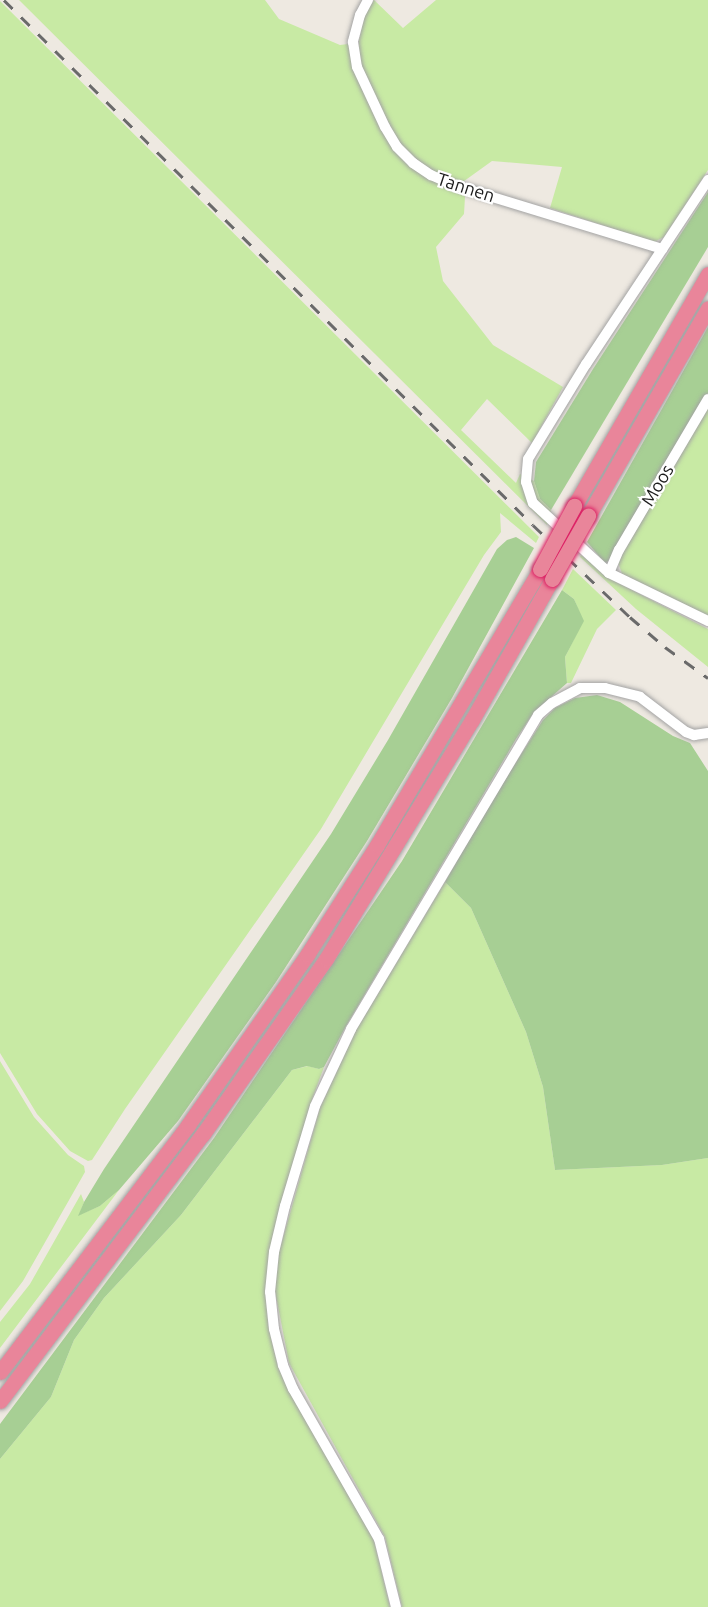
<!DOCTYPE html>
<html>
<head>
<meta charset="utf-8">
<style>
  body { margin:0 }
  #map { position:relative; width:708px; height:1607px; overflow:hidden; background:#eee9e1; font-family:Ubuntu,sans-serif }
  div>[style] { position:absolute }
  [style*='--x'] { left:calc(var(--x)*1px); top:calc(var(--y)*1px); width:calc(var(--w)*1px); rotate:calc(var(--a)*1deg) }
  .grass>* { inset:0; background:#c8eaa4 }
  .forest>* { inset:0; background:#a7cf94 }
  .roads { filter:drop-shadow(0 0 2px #a3a3a3) drop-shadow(0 0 2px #a3a3a3) }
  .minor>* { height:10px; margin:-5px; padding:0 5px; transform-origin:5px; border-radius:5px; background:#fff }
  .highway>* { height:15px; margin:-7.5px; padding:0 7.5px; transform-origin:7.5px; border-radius:7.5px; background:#e9859a }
  .rail>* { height:3px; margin-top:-1.5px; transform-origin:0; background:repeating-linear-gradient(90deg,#6a6a6a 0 12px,transparent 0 24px) }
  .bridges { filter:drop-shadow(0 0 2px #dc1e63) drop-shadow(0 0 2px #dc1e63) }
  .highway-bridge>* { height:15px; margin:-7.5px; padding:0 7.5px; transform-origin:7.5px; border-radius:7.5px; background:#e9859a }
  span { translate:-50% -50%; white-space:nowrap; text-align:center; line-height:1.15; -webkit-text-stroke:4.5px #fff; paint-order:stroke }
  .street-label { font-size:18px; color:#1c1c1c }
</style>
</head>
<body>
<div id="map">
  <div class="grass">
    <div style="clip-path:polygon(19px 0,265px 0,279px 19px,340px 45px,348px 44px,394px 149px,462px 190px,465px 197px,464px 214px,436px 247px,443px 281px,493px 345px,563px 387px,532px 443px,487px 399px,461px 430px,516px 483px,520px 474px,534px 481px,540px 499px,551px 510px,547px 525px)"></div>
    <div style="clip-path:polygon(374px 0,403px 28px,436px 0,708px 0,708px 170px,664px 237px,654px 242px,550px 208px,562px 167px,492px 161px,460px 184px,433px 173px,400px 145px,360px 66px,359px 42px,364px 15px)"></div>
    <div style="clip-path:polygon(0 1px,539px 537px,536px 543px,500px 513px,501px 532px,484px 555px,321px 829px,125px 1109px,92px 1160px,88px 1161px,70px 1151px,37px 1114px,0 1053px)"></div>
    <div style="clip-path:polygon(708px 404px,708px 617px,622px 574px,618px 562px)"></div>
    <div style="clip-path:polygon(581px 555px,618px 583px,708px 629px,708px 667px,636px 609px,580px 557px)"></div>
    <div style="clip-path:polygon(573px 569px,616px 610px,597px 629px,571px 683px,567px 683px,565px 657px,583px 621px,574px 599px,562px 590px)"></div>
    <div style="clip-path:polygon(445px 882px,471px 908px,526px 1032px,543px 1087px,555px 1170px,662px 1165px,708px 1158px,708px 1607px,402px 1607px,385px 1537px,289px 1363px,275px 1291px,279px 1252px,320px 1108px,355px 1032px)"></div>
    <div style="clip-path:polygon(0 1061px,34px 1117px,68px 1155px,84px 1166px,85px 1172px,23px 1281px,0 1311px)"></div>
    <div style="clip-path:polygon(308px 1066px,319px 1069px,324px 1067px,310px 1105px,265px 1291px,269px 1330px,278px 1367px,289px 1391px,359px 1510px,374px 1541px,390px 1607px,0 1607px,0 1459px,51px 1397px,74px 1340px,104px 1298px,181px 1215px,292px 1070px)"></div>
    <div style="clip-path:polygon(119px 1190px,0 1348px,0 1322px,30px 1284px,81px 1194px,84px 1202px,79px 1215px,100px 1206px)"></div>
  </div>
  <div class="forest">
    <div style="clip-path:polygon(708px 192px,708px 247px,551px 510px,540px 499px,534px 481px,536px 462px,593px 369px)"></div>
    <div style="clip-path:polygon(708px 327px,708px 393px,611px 559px,605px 563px,587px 542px)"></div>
    <div style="clip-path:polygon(516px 537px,534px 548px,452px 698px,367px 841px,276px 982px,178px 1121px,119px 1190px,100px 1206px,78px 1216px,84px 1202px,104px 1169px,331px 834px,388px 740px,497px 549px,507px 540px)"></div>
    <div style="clip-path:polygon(562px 590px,574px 599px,584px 621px,565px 657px,567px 683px,534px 712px,516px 739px,346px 1026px,324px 1067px,319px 1069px,307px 1066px,292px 1070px,181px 1215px,104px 1298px,74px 1340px,51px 1397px,0 1459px,0 1424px,214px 1138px,402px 861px)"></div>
    <div style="clip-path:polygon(597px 695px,620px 702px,673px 736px,690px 743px,708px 771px,708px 1158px,662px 1165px,555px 1170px,543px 1087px,526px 1032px,471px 908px,445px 882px,492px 800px,543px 720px,555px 708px,575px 698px)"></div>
  </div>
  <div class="roads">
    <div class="minor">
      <div style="--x:368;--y:0;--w:17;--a:118"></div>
      <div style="--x:360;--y:15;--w:28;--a:105"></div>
      <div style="--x:353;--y:42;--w:25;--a:81"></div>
      <div style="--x:357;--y:67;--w:66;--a:65"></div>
      <div style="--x:385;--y:127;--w:23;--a:59"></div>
      <div style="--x:397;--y:147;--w:23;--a:45"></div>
      <div style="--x:413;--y:163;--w:22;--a:34"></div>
      <div style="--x:431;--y:175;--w:24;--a:24"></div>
      <div style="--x:453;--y:185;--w:219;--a:17"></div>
      <div style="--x:708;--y:180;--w:221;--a:123.5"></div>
      <div style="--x:586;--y:364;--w:111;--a:121.4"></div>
      <div style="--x:528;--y:459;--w:23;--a:95"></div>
      <div style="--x:526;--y:482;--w:22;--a:72"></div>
      <div style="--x:533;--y:503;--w:103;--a:42.6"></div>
      <div style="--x:609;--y:573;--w:110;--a:25.9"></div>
      <div style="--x:609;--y:573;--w:25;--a:-67"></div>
      <div style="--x:619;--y:550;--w:175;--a:-59.5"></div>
      <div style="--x:396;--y:1607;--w:70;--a:-104"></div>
      <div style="--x:379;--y:1539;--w:173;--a:-119.8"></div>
      <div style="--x:293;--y:1389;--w:26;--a:-113"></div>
      <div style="--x:283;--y:1365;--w:37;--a:-104"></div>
      <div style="--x:274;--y:1329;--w:37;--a:-96"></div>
      <div style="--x:270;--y:1292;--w:40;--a:-84.3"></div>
      <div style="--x:274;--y:1252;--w:47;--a:-76.6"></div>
      <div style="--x:285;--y:1206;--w:104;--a:-73.3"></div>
      <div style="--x:315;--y:1106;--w:85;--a:-64.9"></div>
      <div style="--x:351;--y:1029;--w:365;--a:-59.2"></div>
      <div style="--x:538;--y:715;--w:18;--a:-41"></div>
      <div style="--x:552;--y:703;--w:32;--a:-28"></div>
      <div style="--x:580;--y:688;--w:25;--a:0"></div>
      <div style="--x:605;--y:688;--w:36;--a:14"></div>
      <div style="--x:640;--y:697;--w:58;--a:37.3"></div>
      <div style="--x:686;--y:732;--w:9;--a:21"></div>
      <div style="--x:694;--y:735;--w:14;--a:-8"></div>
    </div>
    <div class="highway">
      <div style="--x:574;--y:506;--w:268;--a:-60"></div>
      <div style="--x:588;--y:516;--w:240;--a:-60"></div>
      <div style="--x:0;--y:1372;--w:310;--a:-52.7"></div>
      <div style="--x:188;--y:1125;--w:208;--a:-55"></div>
      <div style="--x:307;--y:955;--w:130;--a:-57.5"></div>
      <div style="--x:377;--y:845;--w:321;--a:-59.4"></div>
      <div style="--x:0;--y:1401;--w:335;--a:-52.8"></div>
      <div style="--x:203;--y:1134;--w:214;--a:-54.9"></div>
      <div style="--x:326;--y:959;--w:280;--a:-58.6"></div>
      <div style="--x:472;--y:720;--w:162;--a:-60.4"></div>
    </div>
  </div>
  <div class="rail">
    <div style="--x:4;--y:0;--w:745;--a:44.78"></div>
    <div style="--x:533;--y:525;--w:134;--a:43.5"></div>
    <div style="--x:630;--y:617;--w:46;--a:40.6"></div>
    <div style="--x:665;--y:647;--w:53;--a:35.8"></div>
  </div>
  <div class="bridges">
    <div class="highway-bridge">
      <div style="--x:540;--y:569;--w:72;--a:-61.6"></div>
      <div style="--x:552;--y:579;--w:73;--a:-60.3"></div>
    </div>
  </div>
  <div class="street-label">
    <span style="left:466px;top:187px;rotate:18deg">Tannen</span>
    <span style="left:657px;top:485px;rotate:-59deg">Moos</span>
  </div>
</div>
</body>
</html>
